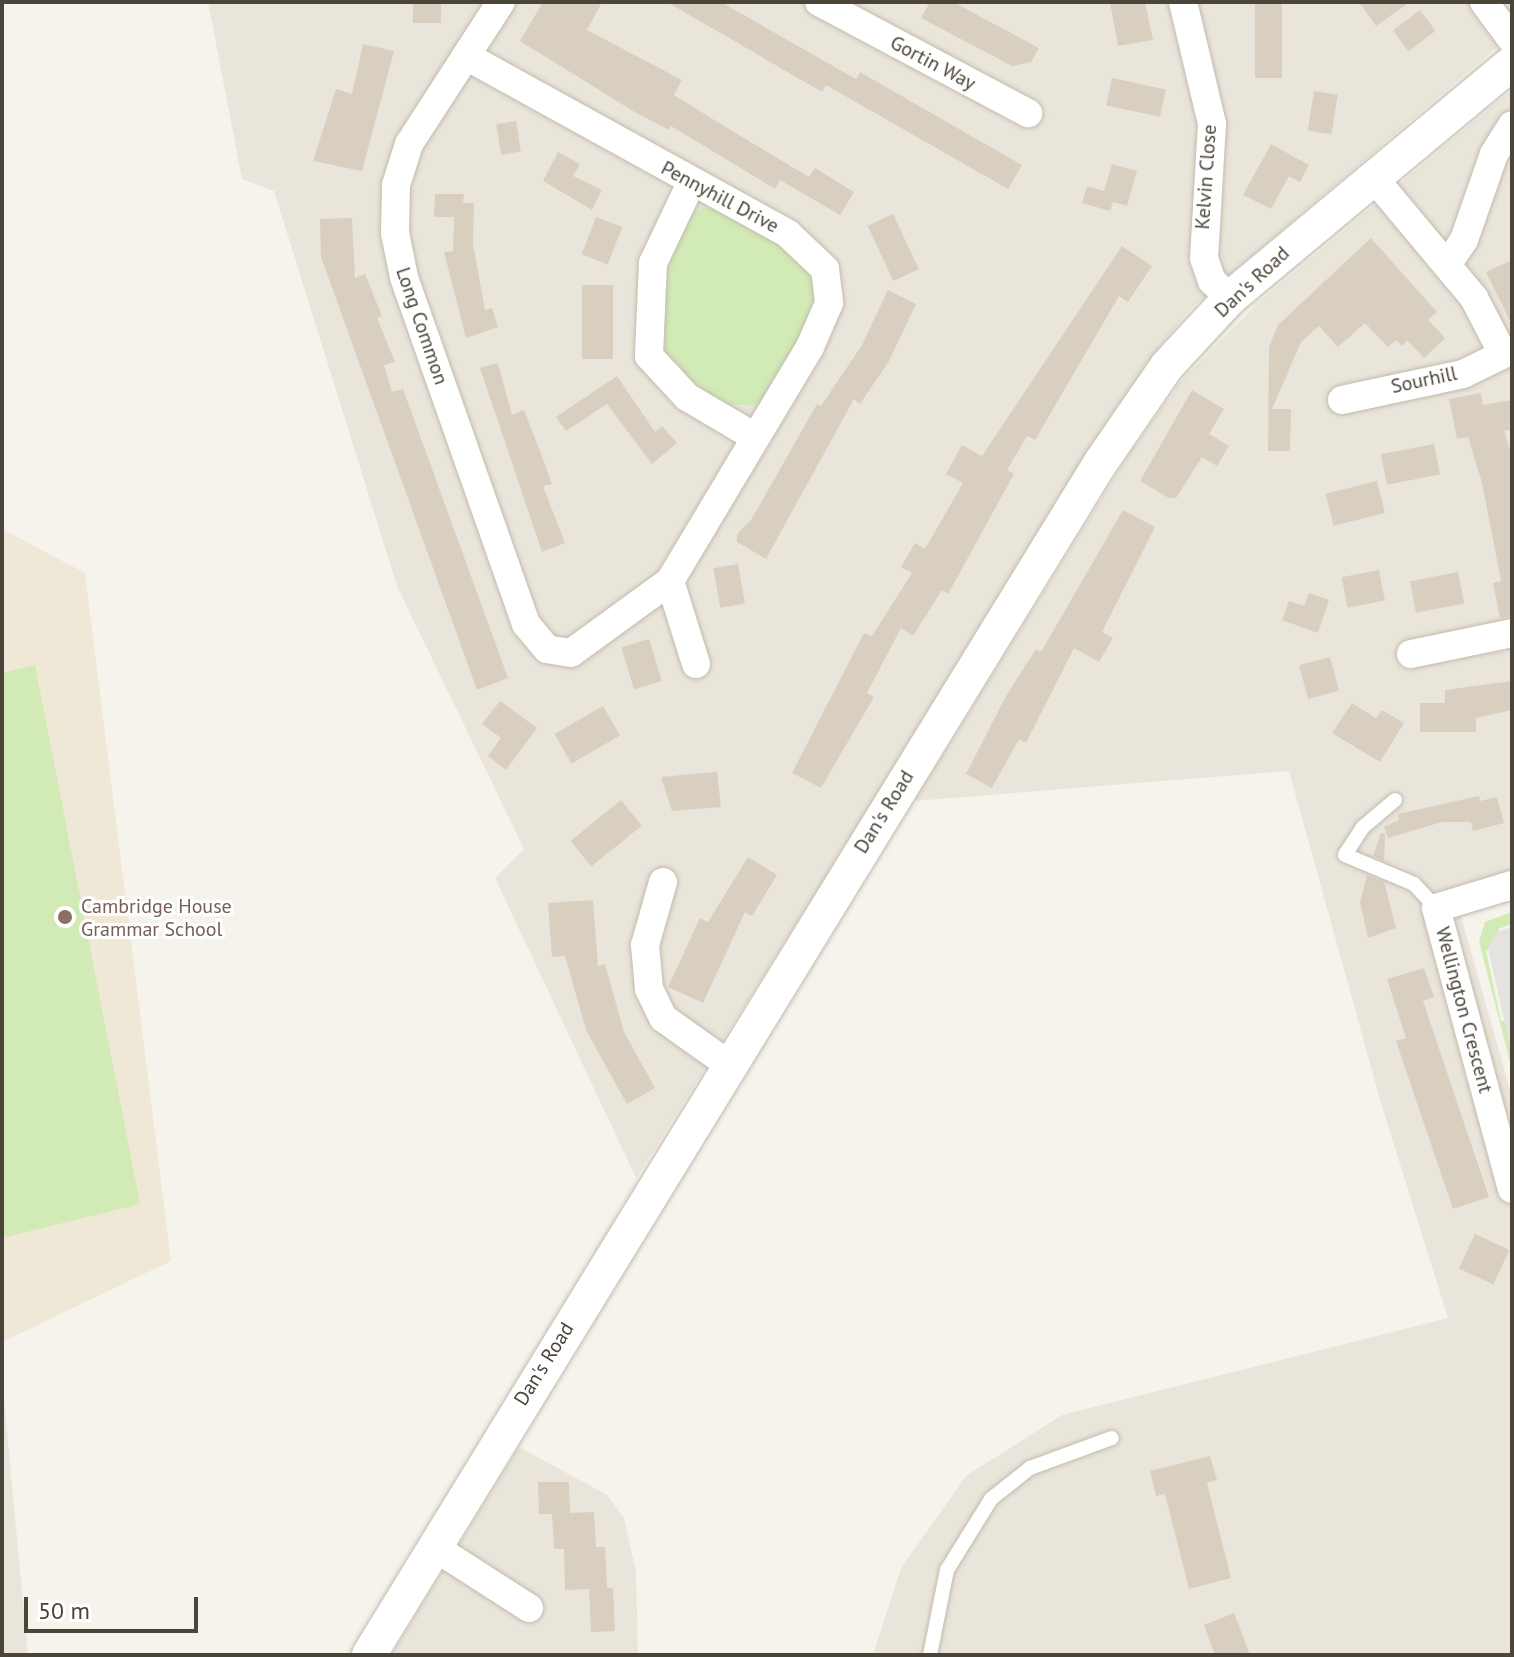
<!DOCTYPE html>
<html>
<head>
<meta charset="utf-8">
<style>
  body { margin:0 }
  #map { position:relative; width:1514px; height:1657px; overflow:hidden; background:#f6f3ec; font-family:"PT Sans",sans-serif }
  div>[style] { position:absolute }
  [style*='--x'] { left:calc(var(--x)*1px); top:calc(var(--y)*1px); width:calc(var(--w)*1px); rotate:calc(var(--a)*1deg) }
  .residential>* { inset:0; background:#eae5da }
  .education>* { inset:0; background:#efe8d6 }
  .green>* { inset:0; background:#d2eab5 }
  .parking>* { inset:0; background:#e5e3e0 }
  .building>* { inset:0; background:#d8cfc1; transform-origin:0 0 }
  .roads { filter:drop-shadow(0 0 2px #c2bbae) drop-shadow(0 0 2px #c2bbae) }
  .service>* { height:14px; margin:-7px; padding:0 7px; transform-origin:7px; border-radius:7px; background:#fff }
  .minor>* { height:28px; margin:-14px; padding:0 14px; transform-origin:14px; border-radius:14px; background:#fff }
  .tertiary>* { height:34px; margin:-17px; padding:0 17px; transform-origin:17px; border-radius:17px; background:#fff }
  .dots>* { width:22px; height:22px; translate:-50% -50%; box-sizing:border-box; border:4px solid #fff; border-radius:50% }
  span { translate:-50% -50%; white-space:nowrap; text-align:center; line-height:1.15; -webkit-text-stroke:6px #fff; paint-order:stroke }
  .street-label { font-size:20px; color:#4b4439 }
  .education-label { font-size:20px; color:#785e54 }
  .left { translate:0 -50%; text-align:left }
  .frame { position:absolute; inset:0; border:4px solid #4b4439; pointer-events:none }
  .scale { position:absolute; left:24px; top:1597px; width:174px; height:36px; box-sizing:border-box; border:4px solid #4b4439; border-top:0; padding-left:10px; font-size:24px; line-height:28px; white-space:nowrap; color:#4b4439; -webkit-text-stroke:6px #fff; paint-order:stroke }
</style>
</head>
<body>
<div id="map">
  <div class="residential">
    <div style="clip-path:polygon(208px 2px,1512px 2px,1512px 34px,1189px 310px,1156px 352px,636px 1178px,495px 878px,524px 849px,397px 586px,274px 191px,242px 179px)"></div>
    <div style="clip-path:polygon(1512px 90px,1512px 901px,1461px 916px,1512px 1097px,1512px 1655px,873px 1655px,901px 1568px,966px 1476px,1062px 1415px,1448px 1318px,1381px 1103px,1289px 771px,914px 801px,1131px 451px,1182px 380px,1260px 301px)"></div>
    <div style="clip-path:polygon(2px 1379px,28px 1655px,2px 1655px)"></div>
    <div style="clip-path:polygon(519px 1447px,607px 1495px,624px 1518px,636px 1572px,638px 1655px,391px 1655px)"></div>
  </div>
  <div class="education">
    <div style="clip-path:polygon(2px 529px,85px 573px,171px 1261px,2px 1342px)"></div>
  </div>
  <div class="green">
    <div style="clip-path:polygon(703px 208px,720px 209px,794px 252px,815px 282px,815px 317px,767px 399px,757px 405px,727px 405px,705px 395px,673px 366px,666px 353px,661px 300px,670px 258px,686px 218px)"></div>
    <div style="clip-path:polygon(35px 665px,140px 1204px,2px 1238px,2px 673px)"></div>
    <div style="clip-path:polygon(1512px 912px,1512px 924px,1498px 929px,1502px 946px,1486px 951px,1501px 1021px,1512px 1019px,1512px 1070px,1479px 941px,1485px 922px)"></div>
  </div>
  <div class="parking">
    <div style="clip-path:polygon(1512px 927px,1512px 1055px,1488px 948px,1498px 931px)"></div>
  </div>
  <div class="building">
    <div style="left:413px;top:2px;width:28px;height:21px"></div>
    <div style="clip-path:polygon(543px 2px,602px 2px,587px 30px,682px 80px,674px 95px,732px 131px,809px 177px,815px 168px,854px 192px,840px 215px,780px 180px,775px 189px,671px 126px,669px 130px,633px 111px,520px 41px)"></div>
    <div style="clip-path:polygon(667px 2px,721px 2px,856px 79px,860px 72px,1022px 165px,1008px 189px,826px 85px,822px 92px)"></div>
    <div style="clip-path:polygon(930px 2px,953px 2px,1039px 48px,1031px 62px,1012px 66px,921px 18px)"></div>
    <div style="clip-path:polygon(1110px 2px,1145px 2px,1153px 40px,1118px 46px)"></div>
    <div style="left:1255px;top:2px;width:27px;height:76px"></div>
    <div style="clip-path:polygon(1359px 2px,1410px 2px,1376px 26px)"></div>
    <div style="left:1420px;top:10px;width:26px;height:34px;rotate:53deg"></div>
    <div style="clip-path:polygon(363px 44px,394px 51px,362px 171px,313px 161px,336px 89px,352px 94px)"></div>
    <div style="left:1112px;top:78px;width:55px;height:28px;rotate:12deg"></div>
    <div style="left:1314px;top:91px;width:24px;height:40px;rotate:9deg"></div>
    <div style="left:516px;top:121px;width:31px;height:20px;rotate:81deg"></div>
    <div style="clip-path:polygon(1271px 144px,1309px 165px,1300px 182px,1289px 176px,1271px 209px,1243px 195px)"></div>
    <div style="clip-path:polygon(558px 152px,580px 164px,573px 176px,602px 190px,592px 210px,543px 181px)"></div>
    <div style="clip-path:polygon(1112px 164px,1137px 171px,1127px 206px,1113px 202px,1110px 211px,1082px 203px,1087px 186px,1104px 191px)"></div>
    <div style="clip-path:polygon(435px 194px,464px 194px,463px 203px,474px 203px,473px 244px,485px 310px,492px 308px,498px 327px,466px 338px,444px 252px,453px 251px,454px 217px,434px 217px)"></div>
    <div style="left:893px;top:214px;width:61px;height:28px;rotate:65deg"></div>
    <div style="left:596px;top:217px;width:28px;height:40px;rotate:21deg"></div>
    <div style="clip-path:polygon(352px 218px,355px 278px,365px 274px,382px 316px,377px 318px,395px 362px,384px 365px,392px 392px,403px 389px,508px 678px,477px 690px,321px 257px,320px 219px)"></div>
    <div style="clip-path:polygon(1371px 238px,1437px 312px,1428px 320px,1445px 338px,1424px 358px,1407px 340px,1402px 346px,1396px 340px,1388px 347px,1365px 323px,1338px 347px,1319px 326px,1301px 342px,1272px 409px,1291px 409px,1290px 451px,1268px 451px,1269px 347px,1278px 325px)"></div>
    <div style="clip-path:polygon(1122px 246px,1152px 266px,1128px 302px,1119px 296px,1035px 440px,1027px 436px,1007px 470px,1014px 474px,948px 594px,942px 590px,913px 636px,901px 628px,867px 693px,874px 697px,821px 788px,792px 773px,864px 633px,872px 636px,912px 573px,901px 567px,915px 543px,925px 549px,963px 483px,946px 474px,962px 445px,982px 456px)"></div>
    <div style="clip-path:polygon(1512px 260px,1512px 325px,1486px 272px)"></div>
    <div style="left:582px;top:285px;width:31px;height:74px"></div>
    <div style="clip-path:polygon(888px 290px,916px 304px,889px 361px,860px 404px,854px 399px,766px 559px,737px 542px,737px 534px,751px 520px,817px 404px,821px 406px,862px 345px)"></div>
    <div style="clip-path:polygon(498px 363px,512px 415px,524px 410px,543px 459px,552px 484px,543px 486px,565px 543px,542px 552px,480px 368px)"></div>
    <div style="clip-path:polygon(617px 376px,655px 432px,662px 426px,677px 443px,652px 464px,607px 404px,566px 431px,556px 417px)"></div>
    <div style="clip-path:polygon(1192px 390px,1224px 409px,1209px 434px,1229px 446px,1217px 466px,1202px 457px,1176px 498px,1169px 498px,1140px 481px)"></div>
    <div style="clip-path:polygon(1481px 393px,1483px 405px,1512px 400px,1512px 430px,1504px 431px,1512px 456px,1512px 616px,1500px 618px,1493px 583px,1501px 581px,1482px 483px,1468px 437px,1457px 439px,1449px 399px)"></div>
    <div style="left:1434px;top:444px;width:31px;height:54px;rotate:79deg"></div>
    <div style="left:1377px;top:481px;width:33px;height:53px;rotate:76deg"></div>
    <div style="clip-path:polygon(1123px 510px,1155px 527px,1102px 632px,1113px 638px,1099px 662px,1074px 648px,1026px 743px,1019px 739px,992px 788px,966px 774px,1006px 696px,1036px 649px,1041px 652px)"></div>
    <div style="left:738px;top:564px;width:40px;height:25px;rotate:80deg"></div>
    <div style="left:1379px;top:570px;width:31px;height:38px;rotate:79deg"></div>
    <div style="left:1458px;top:572px;width:32px;height:49px;rotate:79deg"></div>
    <div style="clip-path:polygon(1309px 593px,1329px 600px,1318px 633px,1282px 620px,1289px 601px,1304px 606px)"></div>
    <div style="left:649px;top:639px;width:44px;height:29px;rotate:73deg"></div>
    <div style="left:1330px;top:657px;width:35px;height:32px;rotate:75deg"></div>
    <div style="clip-path:polygon(1512px 681px,1512px 710px,1476px 718px,1476px 732px,1420px 732px,1420px 703px,1445px 703px,1445px 690px)"></div>
    <div style="clip-path:polygon(500px 701px,537px 728px,506px 770px,488px 756px,501px 738px,482px 724px)"></div>
    <div style="clip-path:polygon(1352px 703px,1376px 718px,1382px 710px,1404px 723px,1380px 762px,1332px 733px)"></div>
    <div style="left:603px;top:706px;width:34px;height:56px;rotate:60deg"></div>
    <div style="clip-path:polygon(717px 772px,721px 807px,672px 811px,661px 777px)"></div>
    <div style="clip-path:polygon(1479px 796px,1480px 801px,1497px 797px,1504px 823px,1473px 831px,1471px 822px,1442px 822px,1388px 838px,1384px 827px,1399px 820px,1398px 814px)"></div>
    <div style="left:621px;top:800px;width:33px;height:65px;rotate:51deg"></div>
    <div style="clip-path:polygon(1381px 833px,1385px 834px,1384px 861px,1373px 856px)"></div>
    <div style="clip-path:polygon(748px 857px,777px 875px,752px 916px,745px 912px,703px 1003px,668px 987px,700px 918px,708px 922px)"></div>
    <div style="clip-path:polygon(1367px 875px,1384px 882px,1396px 928px,1368px 938px,1360px 902px)"></div>
    <div style="clip-path:polygon(593px 900px,598px 966px,605px 964px,624px 1032px,655px 1088px,627px 1104px,586px 1030px,565px 956px,552px 957px,548px 903px)"></div>
    <div style="clip-path:polygon(1424px 968px,1434px 997px,1423px 1001px,1489px 1197px,1453px 1209px,1396px 1041px,1406px 1038px,1387px 979px)"></div>
    <div style="left:1475px;top:1234px;width:38px;height:38px;rotate:25deg"></div>
    <div style="clip-path:polygon(1210px 1456px,1217px 1480px,1207px 1483px,1231px 1578px,1189px 1589px,1165px 1494px,1156px 1496px,1150px 1471px)"></div>
    <div style="clip-path:polygon(538px 1482px,569px 1482px,570px 1513px,594px 1512px,596px 1547px,605px 1547px,607px 1588px,613px 1588px,615px 1631px,591px 1632px,589px 1589px,565px 1590px,564px 1549px,554px 1549px,552px 1514px,539px 1514px)"></div>
    <div style="clip-path:polygon(1234px 1613px,1250px 1655px,1215px 1655px,1204px 1625px)"></div>
  </div>
  <div class="roads">
    <div class="service">
      <div style="--x:1395;--y:800;--w:42;--a:139.8"></div>
      <div style="--x:1363;--y:827;--w:33;--a:123"></div>
      <div style="--x:1345;--y:855;--w:75;--a:22.8"></div>
      <div style="--x:1414;--y:884;--w:33;--a:47"></div>
      <div style="--x:930;--y:1655;--w:87;--a:-78.7"></div>
      <div style="--x:947;--y:1570;--w:84;--a:-58.2"></div>
      <div style="--x:991;--y:1499;--w:50;--a:-38.5"></div>
      <div style="--x:1030;--y:1468;--w:87;--a:-20.1"></div>
    </div>
    <div class="minor">
      <div style="--x:819;--y:2;--w:237;--a:28"></div>
      <div style="--x:1183;--y:2;--w:125;--a:76.6"></div>
      <div style="--x:1212;--y:124;--w:134;--a:93.4"></div>
      <div style="--x:1204;--y:258;--w:24;--a:71"></div>
      <div style="--x:1212;--y:281;--w:25;--a:43"></div>
      <div style="--x:1484;--y:2;--w:47;--a:53.6"></div>
      <div style="--x:466;--y:56;--w:368;--a:28.9"></div>
      <div style="--x:788;--y:234;--w:51;--a:43.4"></div>
      <div style="--x:825;--y:269;--w:34;--a:83"></div>
      <div style="--x:829;--y:303;--w:48;--a:113.4"></div>
      <div style="--x:810;--y:347;--w:273;--a:120.9"></div>
      <div style="--x:670;--y:581;--w:122;--a:144"></div>
      <div style="--x:571;--y:653;--w:24;--a:-171"></div>
      <div style="--x:547;--y:649;--w:33;--a:-130"></div>
      <div style="--x:526;--y:624;--w:368;--a:-109.4"></div>
      <div style="--x:404;--y:277;--w:45;--a:-101.6"></div>
      <div style="--x:395;--y:233;--w:48;--a:-88.8"></div>
      <div style="--x:396;--y:185;--w:43;--a:-72.4"></div>
      <div style="--x:409;--y:144;--w:169;--a:-57.1"></div>
      <div style="--x:1373;--y:177;--w:158;--a:50.1"></div>
      <div style="--x:1474;--y:298;--w:63;--a:62.6"></div>
      <div style="--x:691;--y:183;--w:89;--a:115.4"></div>
      <div style="--x:653;--y:263;--w:93;--a:92.5"></div>
      <div style="--x:649;--y:356;--w:56;--a:47.2"></div>
      <div style="--x:687;--y:397;--w:79;--a:30.5"></div>
      <div style="--x:1447;--y:265;--w:30;--a:-56"></div>
      <div style="--x:1464;--y:240;--w:91;--a:-70.8"></div>
      <div style="--x:1494;--y:154;--w:34;--a:-58"></div>
      <div style="--x:1342;--y:400;--w:124;--a:-12.1"></div>
      <div style="--x:1463;--y:374;--w:55;--a:-26.1"></div>
      <div style="--x:670;--y:581;--w:87;--a:72.6"></div>
      <div style="--x:1411;--y:654;--w:103;--a:-11.7"></div>
      <div style="--x:663;--y:882;--w:66;--a:105.9"></div>
      <div style="--x:645;--y:945;--w:44;--a:84.8"></div>
      <div style="--x:649;--y:989;--w:32;--a:64"></div>
      <div style="--x:663;--y:1018;--w:80;--a:35.3"></div>
      <div style="--x:1512;--y:885;--w:79;--a:163.2"></div>
      <div style="--x:1436;--y:908;--w:291;--a:74.9"></div>
      <div style="--x:434;--y:1547;--w:113;--a:32.7"></div>
    </div>
    <div class="tertiary">
      <div style="--x:369;--y:1655;--w:1400;--a:-58.47"></div>
      <div style="--x:1101;--y:462;--w:116;--a:-55.5"></div>
      <div style="--x:1167;--y:366;--w:93;--a:-47.2"></div>
      <div style="--x:1230;--y:298;--w:367;--a:-39.8"></div>
    </div>
  </div>
  <div class="dots">
    <div style="left:65px;top:917px;background:#8d6e63"></div>
  </div>
  <div class="street-label">
    <span style="left:933px;top:63px;rotate:28deg">Gortin Way</span>
    <span style="left:1206px;top:177px;rotate:-86deg">Kelvin Close</span>
    <span style="left:720px;top:197px;rotate:28deg">Pennyhill Drive</span>
    <span style="left:1252px;top:282px;rotate:-43deg">Dan's Road</span>
    <span style="left:422px;top:326px;rotate:71deg">Long Common</span>
    <span style="left:1424px;top:380px;rotate:-12deg">Sourhill</span>
    <span style="left:884px;top:812px;rotate:-58deg">Dan's Road</span>
    <span style="left:1464px;top:1010px;rotate:75deg">Wellington Crescent</span>
    <span style="left:544px;top:1364px;rotate:-58deg">Dan's Road</span>
  </div>
  <div class="education-label">
    <span class="left" style="left:81px;top:918px">Cambridge House<br>Grammar School</span>
  </div>
  <div class="frame"></div>
  <div class="scale">50 m</div>
</div>
</body>
</html>
